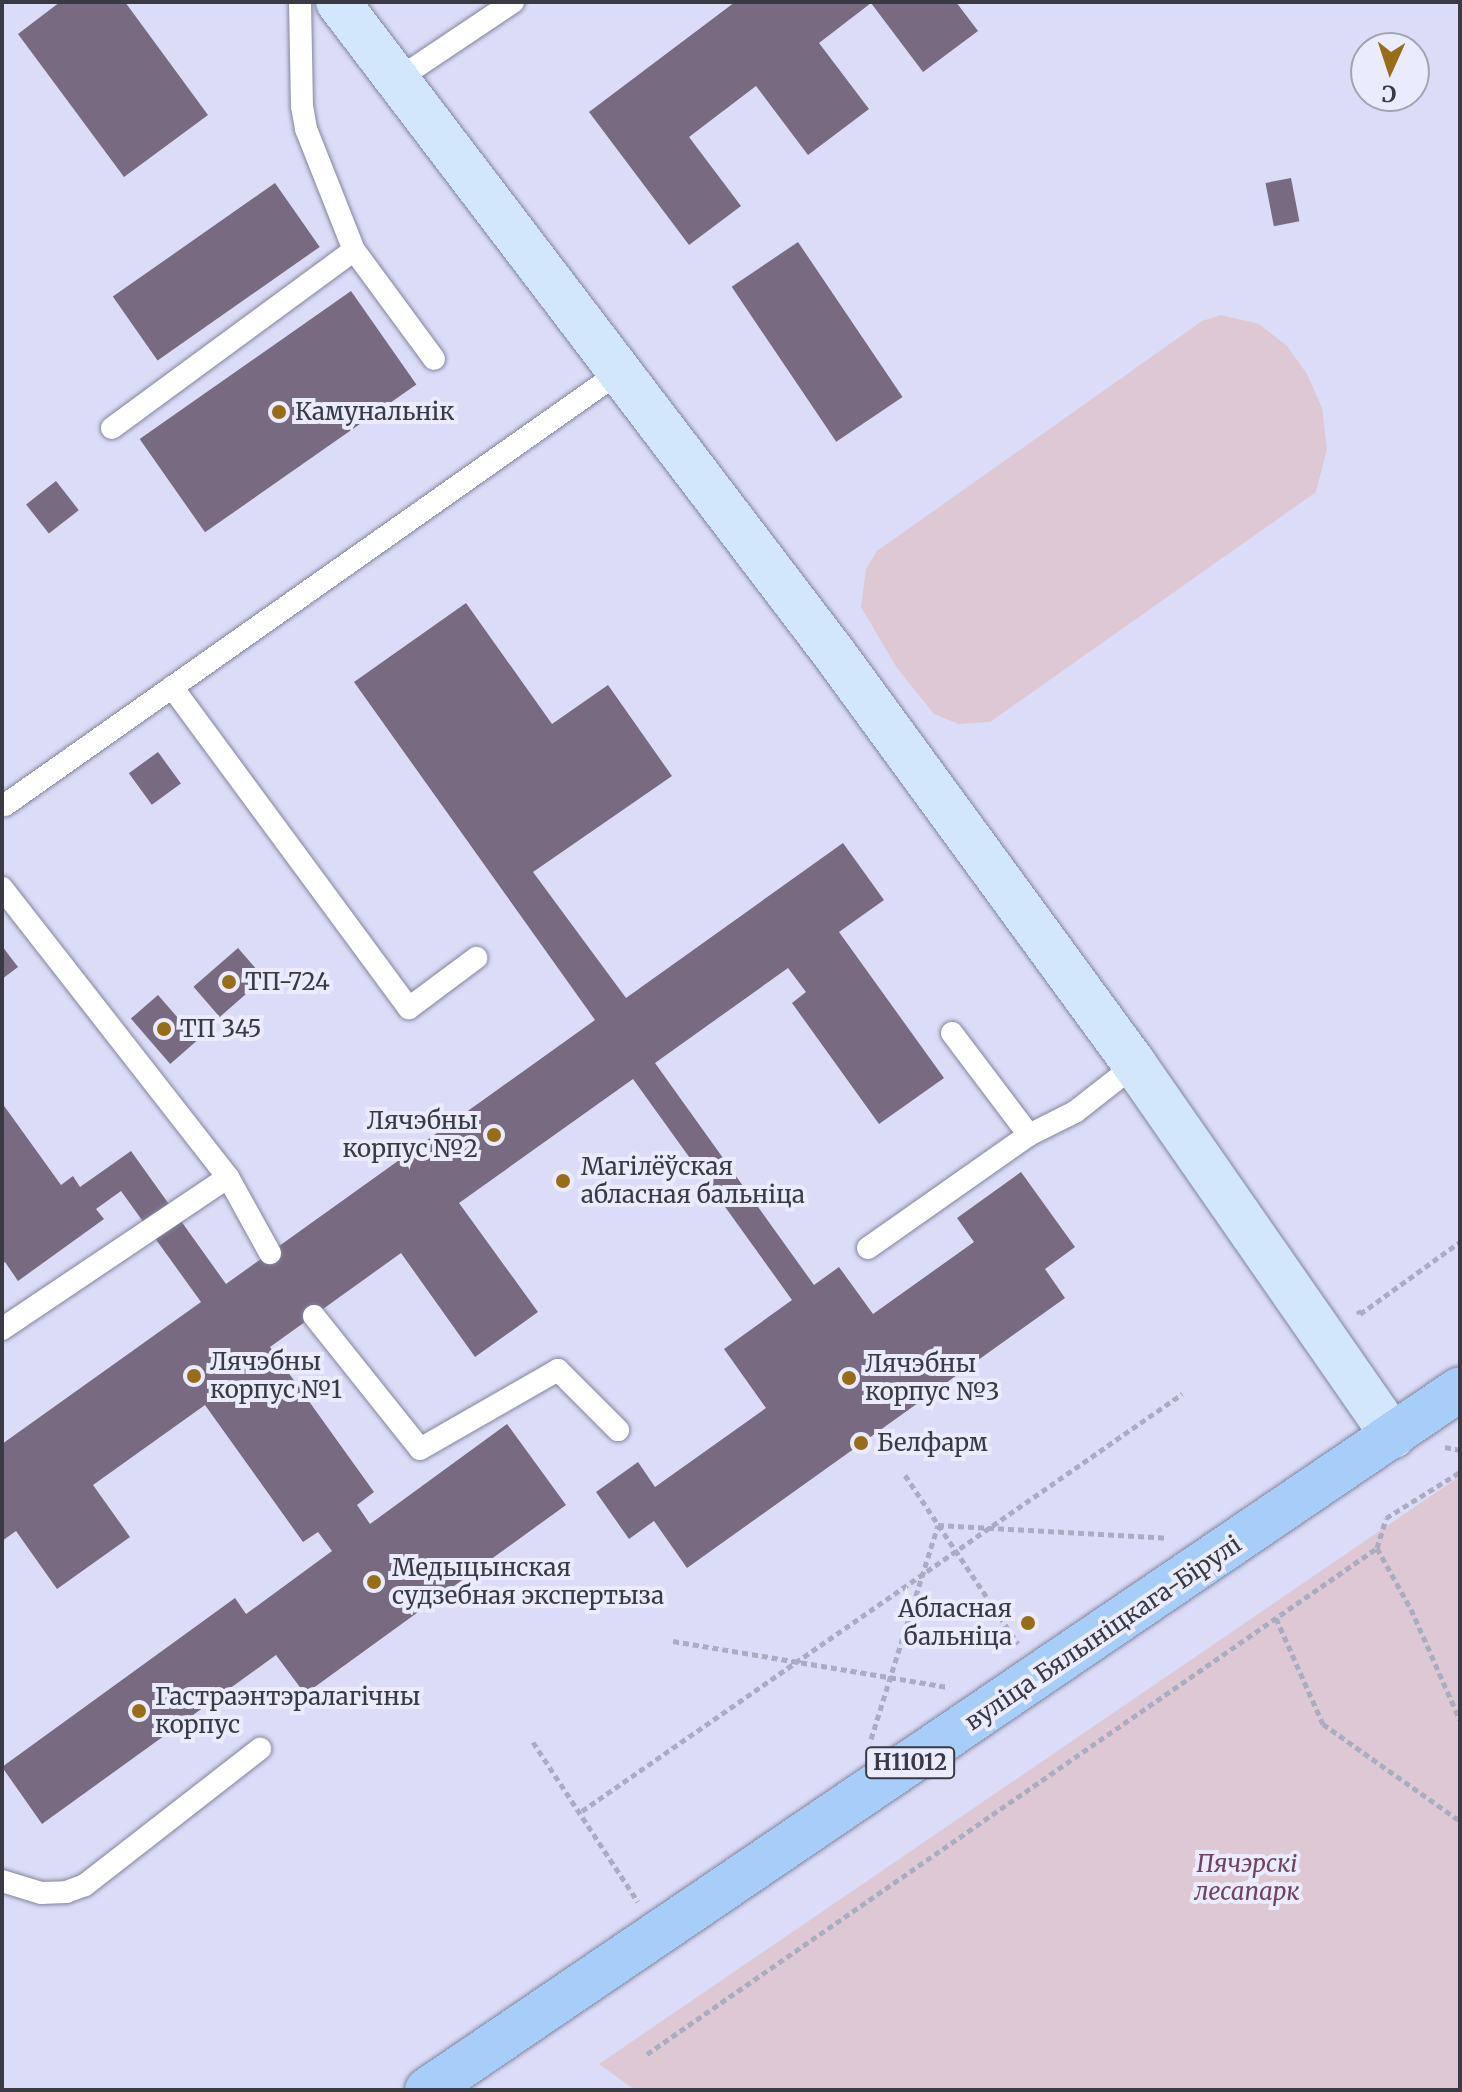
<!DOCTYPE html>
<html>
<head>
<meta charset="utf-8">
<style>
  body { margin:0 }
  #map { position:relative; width:1462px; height:2092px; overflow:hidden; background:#dbddf8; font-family:Merriweather,serif }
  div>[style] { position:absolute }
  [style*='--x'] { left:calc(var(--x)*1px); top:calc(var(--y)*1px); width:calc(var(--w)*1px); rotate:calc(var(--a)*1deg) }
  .green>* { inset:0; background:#ddc8d3 }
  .building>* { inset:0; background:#786a80; transform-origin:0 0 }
  .path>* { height:5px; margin-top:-2.5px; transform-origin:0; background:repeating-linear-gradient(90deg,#aaacc2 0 6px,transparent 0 10px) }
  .roads { filter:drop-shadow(0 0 2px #82849d) drop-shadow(0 0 2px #82849d) }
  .service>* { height:22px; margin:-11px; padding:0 11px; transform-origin:11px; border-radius:11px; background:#fff }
  .secondary>* { height:44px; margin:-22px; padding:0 22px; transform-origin:22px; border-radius:22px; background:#d2e7fc }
  .primary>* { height:44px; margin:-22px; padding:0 22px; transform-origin:22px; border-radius:22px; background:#a6cef9 }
  .dots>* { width:22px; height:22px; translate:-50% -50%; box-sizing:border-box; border:4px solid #eaebfc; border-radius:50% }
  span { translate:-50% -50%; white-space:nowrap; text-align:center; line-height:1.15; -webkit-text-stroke:8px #eaebfc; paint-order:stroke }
  .shield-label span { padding:2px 6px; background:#eaebfc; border:2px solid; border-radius:6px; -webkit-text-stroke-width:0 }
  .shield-label { font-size:22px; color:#393a44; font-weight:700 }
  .poi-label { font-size:24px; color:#393a44 }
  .left { translate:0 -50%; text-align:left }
  .right { translate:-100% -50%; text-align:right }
  .street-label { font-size:24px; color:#393a44 }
  .park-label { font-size:24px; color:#71445e; font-style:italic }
  .frame { position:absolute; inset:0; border:4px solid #393a44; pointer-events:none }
  .north { position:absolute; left:1350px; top:32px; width:80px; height:80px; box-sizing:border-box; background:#eaebfc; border:2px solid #a3a4b2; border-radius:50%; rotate:183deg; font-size:22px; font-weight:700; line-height:32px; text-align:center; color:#393a44 }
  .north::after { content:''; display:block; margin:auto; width:28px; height:36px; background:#976d19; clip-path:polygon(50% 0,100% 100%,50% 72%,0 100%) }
</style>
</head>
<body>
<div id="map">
  <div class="green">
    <div style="clip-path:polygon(1221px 315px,1259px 324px,1287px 346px,1307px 374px,1322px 408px,1327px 449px,1316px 492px,990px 722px,959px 724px,934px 714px,897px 668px,861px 607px,866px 569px,877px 551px,1202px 321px)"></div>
    <div style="clip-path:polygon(1460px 1476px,1460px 2090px,635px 2090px,599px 2064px)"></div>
  </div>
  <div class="building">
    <div style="clip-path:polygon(60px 2px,125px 2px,208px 115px,124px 177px,18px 34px)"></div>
    <div style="clip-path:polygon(735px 2px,956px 2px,978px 31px,923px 72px,871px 3px,819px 43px,869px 109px,808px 155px,756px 86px,689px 137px,741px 206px,689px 245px,589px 112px)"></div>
    <div style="left:1291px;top:178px;width:44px;height:26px;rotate:79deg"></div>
    <div style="left:275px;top:183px;width:78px;height:198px;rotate:55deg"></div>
    <div style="left:798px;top:242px;width:187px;height:80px;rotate:56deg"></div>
    <div style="left:351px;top:291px;width:114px;height:258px;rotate:55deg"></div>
    <div style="left:56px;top:481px;width:37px;height:38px;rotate:52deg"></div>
    <div style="clip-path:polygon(466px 603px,552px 724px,608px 685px,672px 776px,533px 872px,626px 998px,843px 843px,884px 900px,839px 932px,944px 1078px,879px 1124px,792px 1003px,806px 992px,788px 968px,655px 1063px,814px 1285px,839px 1267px,873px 1314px,974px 1242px,957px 1218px,1021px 1172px,1075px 1247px,1045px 1269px,1065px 1298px,687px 1568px,654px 1521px,629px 1539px,596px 1492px,638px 1462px,655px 1487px,766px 1408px,724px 1349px,792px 1300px,633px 1079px,459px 1203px,538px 1312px,475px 1357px,401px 1253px,270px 1347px,374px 1492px,357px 1505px,370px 1524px,507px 1424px,566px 1505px,305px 1694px,276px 1655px,42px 1824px,2px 1767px,235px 1598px,246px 1614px,332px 1551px,318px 1532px,303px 1542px,205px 1405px,93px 1485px,130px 1537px,57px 1589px,16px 1531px,2px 1541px,2px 1444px,201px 1302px,121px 1191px,96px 1209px,104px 1219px,18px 1281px,5px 1262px,2px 1264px,2px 1103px,61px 1185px,73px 1176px,80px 1187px,131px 1151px,226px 1284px,595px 1020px,354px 682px)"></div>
    <div style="left:158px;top:752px;width:39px;height:36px;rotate:54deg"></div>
    <div style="clip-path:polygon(2px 946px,18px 967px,2px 979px)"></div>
    <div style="left:238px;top:948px;width:40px;height:59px;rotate:49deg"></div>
    <div style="left:158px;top:995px;width:60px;height:36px;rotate:49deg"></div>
  </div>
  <div class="path">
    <div style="--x:1358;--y:1310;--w:4;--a:63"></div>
    <div style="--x:1360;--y:1314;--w:123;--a:-35.8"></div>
    <div style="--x:1445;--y:1447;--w:15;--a:11"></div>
    <div style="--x:905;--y:1475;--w:203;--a:56.2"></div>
    <div style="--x:1377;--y:1548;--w:70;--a:60.9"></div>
    <div style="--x:1411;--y:1609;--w:121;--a:66.2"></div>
    <div style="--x:1276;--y:1618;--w:116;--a:66.1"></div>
    <div style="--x:1323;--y:1724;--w:168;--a:35.3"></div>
    <div style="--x:673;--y:1641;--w:280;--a:9.5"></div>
    <div style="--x:871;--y:1739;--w:224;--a:-72.6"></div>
    <div style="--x:938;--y:1525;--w:229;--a:3.2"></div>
    <div style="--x:533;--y:1742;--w:191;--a:56.7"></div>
    <div style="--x:582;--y:1811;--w:731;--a:-34.8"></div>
    <div style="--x:647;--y:2054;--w:888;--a:-34.73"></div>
    <div style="--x:1377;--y:1548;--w:31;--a:-73"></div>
    <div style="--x:1386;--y:1518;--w:87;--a:-31.9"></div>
  </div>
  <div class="roads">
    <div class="service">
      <div style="--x:300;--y:2;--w:104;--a:88.9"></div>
      <div style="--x:302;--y:106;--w:23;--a:80"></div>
      <div style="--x:306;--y:129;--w:130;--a:68.4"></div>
      <div style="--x:354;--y:250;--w:135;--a:53.7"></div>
      <div style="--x:395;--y:81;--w:142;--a:-33.8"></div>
      <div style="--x:112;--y:428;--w:300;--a:-36.3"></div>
      <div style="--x:172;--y:687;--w:399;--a:53.6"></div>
      <div style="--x:409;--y:1008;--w:84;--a:-36.7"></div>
      <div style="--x:5;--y:805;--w:754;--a:-35.17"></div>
      <div style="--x:2;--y:888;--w:367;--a:52"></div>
      <div style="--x:228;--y:1177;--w:87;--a:61.1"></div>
      <div style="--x:952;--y:1033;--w:128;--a:53"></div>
      <div style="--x:868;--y:1248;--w:197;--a:-35.1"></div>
      <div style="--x:1029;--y:1135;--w:51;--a:-26.6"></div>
      <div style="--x:1075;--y:1112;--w:76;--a:-38.1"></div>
      <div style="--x:314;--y:1316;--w:170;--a:51.4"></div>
      <div style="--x:420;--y:1449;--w:159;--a:-29.8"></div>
      <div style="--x:558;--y:1370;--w:85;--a:45"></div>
      <div style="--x:2;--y:1329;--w:272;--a:-33.9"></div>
      <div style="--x:2;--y:1881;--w:41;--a:17.1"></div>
      <div style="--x:41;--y:1893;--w:25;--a:-2"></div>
      <div style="--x:66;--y:1892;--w:20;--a:-20"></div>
      <div style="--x:85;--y:1885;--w:222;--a:-37.9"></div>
    </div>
    <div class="secondary">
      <div style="--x:338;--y:2;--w:817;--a:52.71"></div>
      <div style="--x:833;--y:652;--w:512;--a:53.82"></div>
      <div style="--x:1135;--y:1065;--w:452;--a:55.2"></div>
    </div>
    <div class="primary">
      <div style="--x:427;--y:2090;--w:1248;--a:-34.16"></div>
    </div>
  </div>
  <div class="dots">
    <div style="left:279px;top:412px;background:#976d19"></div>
    <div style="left:229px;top:982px;background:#976d19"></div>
    <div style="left:164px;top:1029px;background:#976d19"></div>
    <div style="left:494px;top:1135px;background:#976d19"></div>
    <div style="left:563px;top:1181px;background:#976d19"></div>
    <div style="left:194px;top:1376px;background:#976d19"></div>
    <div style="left:849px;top:1378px;background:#976d19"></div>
    <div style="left:861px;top:1443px;background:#976d19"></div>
    <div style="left:374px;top:1582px;background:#976d19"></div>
    <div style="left:1028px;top:1623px;background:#976d19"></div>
    <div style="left:139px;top:1711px;background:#976d19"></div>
  </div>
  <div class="shield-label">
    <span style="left:910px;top:1763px">Н11012</span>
  </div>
  <div class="poi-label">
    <span class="left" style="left:295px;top:412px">Камунальнік</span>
    <span class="left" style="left:245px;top:982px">ТП-724</span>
    <span class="left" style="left:180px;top:1029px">ТП 345</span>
    <span class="right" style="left:478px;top:1135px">Лячэбны<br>корпус №2</span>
    <span class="left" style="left:581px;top:1181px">Магілёўская<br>абласная бальніца</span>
    <span class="left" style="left:210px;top:1376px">Лячэбны<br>корпус №1</span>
    <span class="left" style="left:865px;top:1378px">Лячэбны<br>корпус №3</span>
    <span class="left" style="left:877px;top:1443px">Белфарм</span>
    <span class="left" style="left:392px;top:1582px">Медыцынская<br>судзебная экспертыза</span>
    <span class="right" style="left:1012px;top:1623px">Абласная<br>бальніца</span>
    <span class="left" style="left:155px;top:1711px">Гастраэнтэралагічны<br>корпус</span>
  </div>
  <div class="street-label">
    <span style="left:1103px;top:1633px;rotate:-34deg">вуліца Бялыніцкага-Бірулі</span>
  </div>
  <div class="park-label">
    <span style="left:1247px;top:1878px">Пячэрскі<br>лесапарк</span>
  </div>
  <div class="frame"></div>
  <div class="north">С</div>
</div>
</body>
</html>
